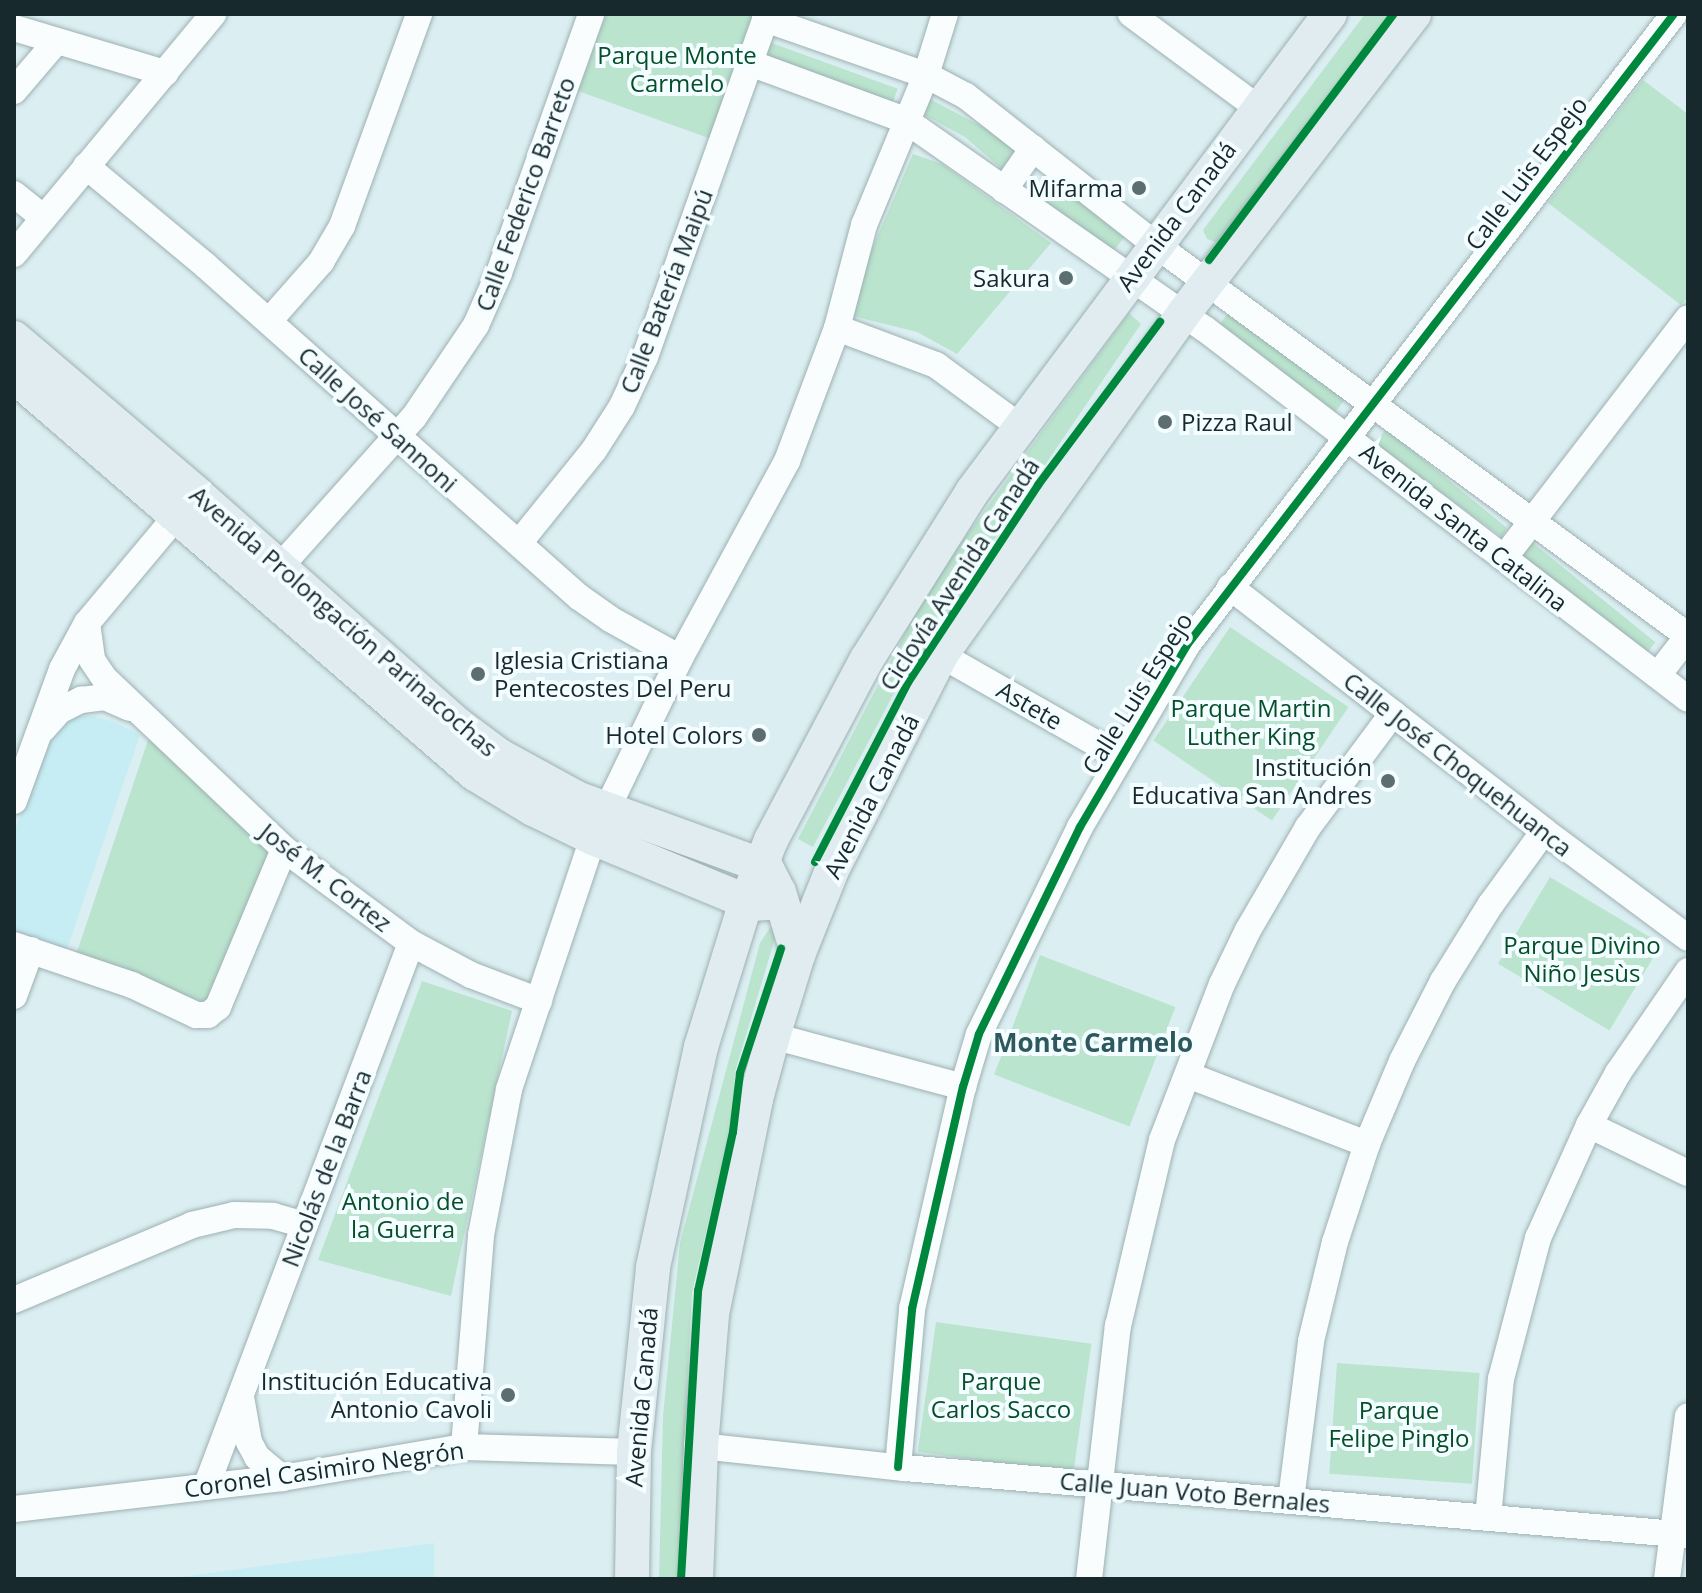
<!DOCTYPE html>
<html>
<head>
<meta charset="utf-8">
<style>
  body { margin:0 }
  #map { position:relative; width:1702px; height:1593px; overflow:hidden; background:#dbeff2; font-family:"Open Sans",sans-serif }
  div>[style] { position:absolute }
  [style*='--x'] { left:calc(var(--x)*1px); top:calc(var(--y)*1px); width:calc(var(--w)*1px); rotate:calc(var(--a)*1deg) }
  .built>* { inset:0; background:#c6edf4 }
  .green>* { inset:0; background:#bae4ce; transform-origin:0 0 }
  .roads { filter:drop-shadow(0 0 2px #9eb0b2) drop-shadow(0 0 2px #9eb0b2) }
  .minor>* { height:26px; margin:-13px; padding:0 13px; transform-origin:13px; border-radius:13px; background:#fafdfd }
  .major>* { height:34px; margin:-17px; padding:0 17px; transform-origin:17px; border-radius:17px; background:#e1ecf0 }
  .cycleway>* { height:8px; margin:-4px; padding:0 4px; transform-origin:4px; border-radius:4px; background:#00873e }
  .dots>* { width:22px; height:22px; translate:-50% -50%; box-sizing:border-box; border:4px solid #f4fdff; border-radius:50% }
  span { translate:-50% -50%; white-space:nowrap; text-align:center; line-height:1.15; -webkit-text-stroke:8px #f4fdff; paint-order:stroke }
  .park-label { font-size:24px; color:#054f28 }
  .street-label { font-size:24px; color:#17292c }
  .poi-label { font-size:24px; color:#17292c }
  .right { translate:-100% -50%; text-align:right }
  .left { translate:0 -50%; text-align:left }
  .neighbourhood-label { font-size:26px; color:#2d585e; font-weight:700 }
  .frame { position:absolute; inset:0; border:16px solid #17292c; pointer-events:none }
</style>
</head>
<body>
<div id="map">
  <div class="built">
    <div style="clip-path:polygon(75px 716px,93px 716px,114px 722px,140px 735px,66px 952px,14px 933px,14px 833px,48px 733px)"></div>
    <div style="clip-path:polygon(434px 1543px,434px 1579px,165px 1579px)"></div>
  </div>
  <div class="green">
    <div style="clip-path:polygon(606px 14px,759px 14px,714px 140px,578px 91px)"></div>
    <div style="clip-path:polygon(1365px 14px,1393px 14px,1216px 242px,1207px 239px,1203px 230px)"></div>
    <div style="left:769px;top:42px;width:137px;height:15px;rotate:20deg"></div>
    <div style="clip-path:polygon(1643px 80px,1688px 114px,1688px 297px,1681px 305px,1548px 203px)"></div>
    <div style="clip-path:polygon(926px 97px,1000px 136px,1023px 156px,1010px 176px,965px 137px,919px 112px)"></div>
    <div style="clip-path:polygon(913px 154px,942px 164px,1051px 243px,957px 354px,917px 332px,844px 314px)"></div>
    <div style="left:1046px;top:175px;width:100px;height:21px;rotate:38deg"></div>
    <div style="left:1229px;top:312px;width:145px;height:19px;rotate:37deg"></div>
    <div style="clip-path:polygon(1129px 313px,1141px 324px,959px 591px,893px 695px,813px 847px,798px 839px,930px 585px)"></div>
    <div style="clip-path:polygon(1386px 429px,1507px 528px,1502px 537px,1375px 444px)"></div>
    <div style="left:1528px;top:539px;width:164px;height:17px;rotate:39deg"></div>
    <div style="left:1230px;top:627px;width:143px;height:137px;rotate:34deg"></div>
    <div style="clip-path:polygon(149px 737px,271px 852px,209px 1004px,76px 955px)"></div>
    <div style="left:1550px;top:877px;width:130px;height:101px;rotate:31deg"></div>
    <div style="clip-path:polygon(771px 926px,776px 935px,735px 1072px,734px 1111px,692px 1293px,677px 1579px,659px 1579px,663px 1416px,680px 1243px,760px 943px)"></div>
    <div style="left:1040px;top:955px;width:145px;height:128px;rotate:21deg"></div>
    <div style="clip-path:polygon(422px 981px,512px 1011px,451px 1296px,318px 1260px)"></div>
    <div style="left:936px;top:1322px;width:157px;height:131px;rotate:8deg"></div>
    <div style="left:1337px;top:1363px;width:143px;height:111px;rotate:4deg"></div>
  </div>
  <div class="roads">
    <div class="minor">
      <div style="--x:1131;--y:14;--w:158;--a:36.5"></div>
      <div style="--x:765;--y:19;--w:170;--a:19.2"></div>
      <div style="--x:926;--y:75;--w:45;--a:27.7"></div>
      <div style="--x:966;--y:96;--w:241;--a:38.1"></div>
      <div style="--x:1156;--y:245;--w:660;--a:36.31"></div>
      <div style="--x:14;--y:28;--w:158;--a:16.6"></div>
      <div style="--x:750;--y:63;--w:165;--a:20.2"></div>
      <div style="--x:905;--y:120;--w:366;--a:34.9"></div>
      <div style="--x:1205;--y:329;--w:608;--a:37.45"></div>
      <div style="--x:14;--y:91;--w:63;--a:-49.5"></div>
      <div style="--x:86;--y:166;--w:156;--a:39.8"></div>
      <div style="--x:206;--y:266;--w:499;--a:41.6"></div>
      <div style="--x:579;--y:597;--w:38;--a:35"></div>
      <div style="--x:610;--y:619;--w:80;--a:29.1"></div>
      <div style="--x:1004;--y:190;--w:51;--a:-55.4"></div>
      <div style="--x:14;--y:194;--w:38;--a:39"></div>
      <div style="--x:14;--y:254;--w:312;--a:-50.3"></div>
      <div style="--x:269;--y:321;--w:79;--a:-48.6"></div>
      <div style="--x:321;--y:262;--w:42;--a:-59.7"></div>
      <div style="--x:342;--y:226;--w:226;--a:-70"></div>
      <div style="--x:837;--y:328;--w:106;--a:20.5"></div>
      <div style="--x:936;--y:365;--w:103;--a:36.3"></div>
      <div style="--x:519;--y:543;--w:119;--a:-51.1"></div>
      <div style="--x:594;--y:450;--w:52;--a:-57.5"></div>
      <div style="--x:622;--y:406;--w:54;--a:-64.9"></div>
      <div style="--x:645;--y:357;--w:364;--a:-70.4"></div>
      <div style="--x:1504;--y:558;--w:302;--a:-52.5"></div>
      <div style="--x:269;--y:579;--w:217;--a:-48.2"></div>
      <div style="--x:414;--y:417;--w:111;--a:-56"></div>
      <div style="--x:476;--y:325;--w:57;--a:-66.1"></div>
      <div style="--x:499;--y:273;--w:275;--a:-70.4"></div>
      <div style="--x:1230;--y:587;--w:398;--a:37.8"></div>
      <div style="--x:1544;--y:831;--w:179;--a:36.6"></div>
      <div style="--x:87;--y:623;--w:37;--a:82"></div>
      <div style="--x:92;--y:660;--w:23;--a:56"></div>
      <div style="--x:105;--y:679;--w:247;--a:43.5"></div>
      <div style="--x:284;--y:849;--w:158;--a:36.5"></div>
      <div style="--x:411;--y:943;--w:68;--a:28.1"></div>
      <div style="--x:471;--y:975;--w:73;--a:20.9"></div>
      <div style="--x:941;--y:655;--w:204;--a:29.7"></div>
      <div style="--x:1658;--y:675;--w:49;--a:-52.4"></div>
      <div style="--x:43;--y:729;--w:24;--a:-48"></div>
      <div style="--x:59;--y:711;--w:25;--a:-27"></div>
      <div style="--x:81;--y:700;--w:24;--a:-7"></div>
      <div style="--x:105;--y:697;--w:27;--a:24"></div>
      <div style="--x:14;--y:801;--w:140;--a:-70"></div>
      <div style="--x:62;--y:669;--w:52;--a:-61.5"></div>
      <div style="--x:87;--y:623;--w:158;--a:-50.1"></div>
      <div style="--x:14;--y:945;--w:125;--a:18.7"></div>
      <div style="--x:132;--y:985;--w:71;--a:25.1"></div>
      <div style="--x:196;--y:1015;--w:12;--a:0"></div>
      <div style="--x:208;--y:1015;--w:13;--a:-39"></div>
      <div style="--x:218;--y:1007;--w:171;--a:-67.3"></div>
      <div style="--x:14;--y:996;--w:49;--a:-69.7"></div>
      <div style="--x:773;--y:1036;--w:197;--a:15"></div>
      <div style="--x:1188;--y:1075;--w:192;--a:21.1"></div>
      <div style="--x:1589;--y:1125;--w:110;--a:25.9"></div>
      <div style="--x:14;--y:1300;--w:193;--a:-22.8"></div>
      <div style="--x:192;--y:1225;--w:43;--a:-13.4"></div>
      <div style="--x:234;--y:1215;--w:39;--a:1"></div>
      <div style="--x:273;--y:1216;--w:33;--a:16"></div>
      <div style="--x:241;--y:1397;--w:46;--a:79.9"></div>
      <div style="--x:249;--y:1442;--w:17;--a:62"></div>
      <div style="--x:257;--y:1457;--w:33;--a:40"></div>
      <div style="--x:701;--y:1446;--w:205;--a:6.2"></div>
      <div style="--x:905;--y:1468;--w:786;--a:4.89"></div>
      <div style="--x:464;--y:1447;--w:213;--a:-85.4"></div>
      <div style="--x:481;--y:1235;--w:149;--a:-79.1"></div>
      <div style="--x:509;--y:1089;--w:265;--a:-71.5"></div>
      <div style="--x:593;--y:838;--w:200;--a:-64.2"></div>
      <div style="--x:680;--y:658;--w:224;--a:-61.5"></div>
      <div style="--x:787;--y:461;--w:142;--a:-69.4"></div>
      <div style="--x:837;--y:328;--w:106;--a:-75.3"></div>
      <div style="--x:864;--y:225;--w:162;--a:-67.5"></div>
      <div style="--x:926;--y:75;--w:64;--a:-72.7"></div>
      <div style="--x:898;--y:1467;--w:159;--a:-84.9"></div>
      <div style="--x:912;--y:1309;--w:228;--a:-77.1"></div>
      <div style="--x:963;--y:1087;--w:55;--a:-73.2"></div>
      <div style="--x:979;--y:1034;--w:230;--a:-64"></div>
      <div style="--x:1080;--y:827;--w:211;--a:-59.5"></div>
      <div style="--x:1187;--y:645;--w:797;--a:-52.34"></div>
      <div style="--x:206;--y:1487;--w:581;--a:-69.35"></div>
      <div style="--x:1291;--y:1500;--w:160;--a:-82.8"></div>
      <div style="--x:1311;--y:1341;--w:102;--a:-76.4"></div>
      <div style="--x:1335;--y:1242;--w:103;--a:-71.9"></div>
      <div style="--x:1367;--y:1144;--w:90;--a:-67.1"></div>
      <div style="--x:1402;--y:1061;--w:90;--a:-62.9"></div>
      <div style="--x:1443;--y:981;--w:91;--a:-58.1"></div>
      <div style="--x:1491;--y:904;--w:90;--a:-54"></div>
      <div style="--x:14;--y:1509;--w:270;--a:-6.6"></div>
      <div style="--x:282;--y:1478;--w:185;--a:-9.7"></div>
      <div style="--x:464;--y:1447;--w:170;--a:1.7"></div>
      <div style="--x:1488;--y:1518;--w:140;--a:-84.7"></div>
      <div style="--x:1501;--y:1379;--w:146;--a:-75.3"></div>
      <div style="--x:1538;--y:1238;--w:124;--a:-65.7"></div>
      <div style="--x:1589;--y:1125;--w:60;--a:-60.9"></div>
      <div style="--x:1618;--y:1073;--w:124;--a:-55.5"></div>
      <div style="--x:1089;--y:1579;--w:255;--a:-83.5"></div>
      <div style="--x:1118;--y:1326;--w:191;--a:-76.7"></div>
      <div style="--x:1162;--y:1140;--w:167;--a:-69"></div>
      <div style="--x:1222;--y:984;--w:60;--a:-64.3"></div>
      <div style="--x:1248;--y:930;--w:119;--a:-59.8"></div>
      <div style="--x:1308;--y:827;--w:142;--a:-53.3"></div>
      <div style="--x:1667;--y:1579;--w:164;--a:-82.7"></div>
    </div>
    <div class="major">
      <div style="--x:14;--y:338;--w:240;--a:40.4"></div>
      <div style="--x:197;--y:494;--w:341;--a:41.5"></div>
      <div style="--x:452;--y:720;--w:60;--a:36.9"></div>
      <div style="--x:500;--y:756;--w:90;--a:28.6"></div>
      <div style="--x:579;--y:799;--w:199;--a:20"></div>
      <div style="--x:766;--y:867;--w:28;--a:63"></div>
      <div style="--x:779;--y:892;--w:66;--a:73.2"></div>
      <div style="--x:14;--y:376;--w:609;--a:40.81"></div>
      <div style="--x:475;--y:774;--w:68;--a:31.1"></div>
      <div style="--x:533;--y:809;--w:67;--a:25.8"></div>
      <div style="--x:593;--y:838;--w:172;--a:22.5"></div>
      <div style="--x:752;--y:904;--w:15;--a:-4"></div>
      <div style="--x:632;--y:1579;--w:127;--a:-89.1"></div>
      <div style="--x:634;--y:1452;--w:186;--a:-84.1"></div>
      <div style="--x:653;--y:1267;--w:225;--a:-77.7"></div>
      <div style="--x:701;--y:1047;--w:152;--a:-72.8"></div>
      <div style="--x:746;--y:902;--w:67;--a:-68"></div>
      <div style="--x:771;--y:840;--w:205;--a:-62.1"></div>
      <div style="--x:867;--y:659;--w:197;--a:-57.8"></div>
      <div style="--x:972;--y:492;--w:597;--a:-53.17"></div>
      <div style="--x:696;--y:1579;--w:133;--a:-87.8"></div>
      <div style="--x:701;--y:1446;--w:132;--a:-85.2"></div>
      <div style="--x:712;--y:1314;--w:219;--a:-78.4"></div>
      <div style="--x:756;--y:1099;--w:65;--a:-74.9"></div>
      <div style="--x:773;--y:1036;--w:85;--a:-72.8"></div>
      <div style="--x:798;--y:955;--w:92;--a:-68.2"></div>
      <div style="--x:832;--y:870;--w:241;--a:-63.1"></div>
      <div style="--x:941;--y:655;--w:420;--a:-54.6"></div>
      <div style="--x:1184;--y:313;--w:377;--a:-52.4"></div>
    </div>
  </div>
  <div class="cycleway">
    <div style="--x:1209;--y:260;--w:308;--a:-53.1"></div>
    <div style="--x:815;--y:862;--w:204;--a:-62.6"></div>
    <div style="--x:909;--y:681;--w:235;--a:-56.6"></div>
    <div style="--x:1038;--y:485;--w:204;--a:-53.2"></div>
    <div style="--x:898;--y:1467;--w:159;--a:-84.9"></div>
    <div style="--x:912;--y:1309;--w:228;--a:-77.1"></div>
    <div style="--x:963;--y:1087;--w:55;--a:-73.2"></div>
    <div style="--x:979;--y:1034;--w:230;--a:-64"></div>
    <div style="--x:1080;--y:827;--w:211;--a:-59.5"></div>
    <div style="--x:1187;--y:645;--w:797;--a:-52.34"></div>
    <div style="--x:681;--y:1579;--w:289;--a:-86.6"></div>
    <div style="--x:698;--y:1291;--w:163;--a:-77.6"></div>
    <div style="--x:733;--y:1132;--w:59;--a:-83.2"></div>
    <div style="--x:740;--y:1073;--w:131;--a:-71.7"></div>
  </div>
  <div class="dots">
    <div style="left:1139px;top:188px;background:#5c6e71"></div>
    <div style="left:1066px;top:278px;background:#5c6e71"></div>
    <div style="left:1165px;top:422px;background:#5c6e71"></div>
    <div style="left:478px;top:674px;background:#5c6e71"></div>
    <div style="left:759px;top:735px;background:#5c6e71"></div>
    <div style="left:1388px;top:781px;background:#5c6e71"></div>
    <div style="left:508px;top:1395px;background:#5c6e71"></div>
  </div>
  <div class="park-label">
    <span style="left:677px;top:69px">Parque Monte<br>Carmelo</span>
    <span style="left:1251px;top:722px">Parque Martin<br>Luther King</span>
    <span style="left:1582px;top:959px">Parque Divino<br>Niño Jesùs</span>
    <span style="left:403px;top:1215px">Antonio de<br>la Guerra</span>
    <span style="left:1001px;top:1395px">Parque<br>Carlos Sacco</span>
    <span style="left:1399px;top:1424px">Parque<br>Felipe Pinglo</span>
  </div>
  <div class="street-label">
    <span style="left:1526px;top:173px;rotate:-53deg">Calle Luis Espejo</span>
    <span style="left:525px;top:194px;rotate:-70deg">Calle Federico Barreto</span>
    <span style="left:1176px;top:216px;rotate:-53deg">Avenida Canadá</span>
    <span style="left:666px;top:291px;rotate:-69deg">Calle Batería Maipú</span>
    <span style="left:378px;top:419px;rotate:42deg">Calle José Sannoni</span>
    <span style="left:1464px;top:527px;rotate:38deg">Avenida Santa Catalina</span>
    <span style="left:959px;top:574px;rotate:-57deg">Ciclovía Avenida Canadá</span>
    <span style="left:344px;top:621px;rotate:41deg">Avenida Prolongación Parinacochas</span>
    <span style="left:1137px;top:693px;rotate:-58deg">Calle Luis Espejo</span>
    <span style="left:1030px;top:705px;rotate:30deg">Astete</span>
    <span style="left:1458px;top:764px;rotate:38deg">Calle José Choquehuanca</span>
    <span style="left:871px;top:796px;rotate:-63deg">Avenida Canadá</span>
    <span style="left:326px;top:877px;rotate:38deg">José M. Cortez</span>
    <span style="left:326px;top:1168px;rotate:-69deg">Nicolás de la Barra</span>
    <span style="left:641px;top:1397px;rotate:-85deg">Avenida Canadá</span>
    <span style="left:324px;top:1469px;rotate:-8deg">Coronel Casimiro Negrón</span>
    <span style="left:1195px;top:1492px;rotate:5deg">Calle Juan Voto Bernales</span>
  </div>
  <div class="poi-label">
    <span class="right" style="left:1123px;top:188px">Mifarma</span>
    <span class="right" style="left:1050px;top:278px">Sakura</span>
    <span class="left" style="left:1181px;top:422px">Pizza Raul</span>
    <span class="left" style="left:494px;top:674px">Iglesia Cristiana<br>Pentecostes Del Peru</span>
    <span class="right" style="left:743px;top:735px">Hotel Colors</span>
    <span class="right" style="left:1372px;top:781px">Institución<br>Educativa San Andres</span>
    <span class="right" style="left:492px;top:1395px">Institución Educativa<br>Antonio Cavoli</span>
  </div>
  <div class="neighbourhood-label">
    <span style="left:1093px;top:1043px">Monte Carmelo</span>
  </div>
  <div class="frame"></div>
</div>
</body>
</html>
